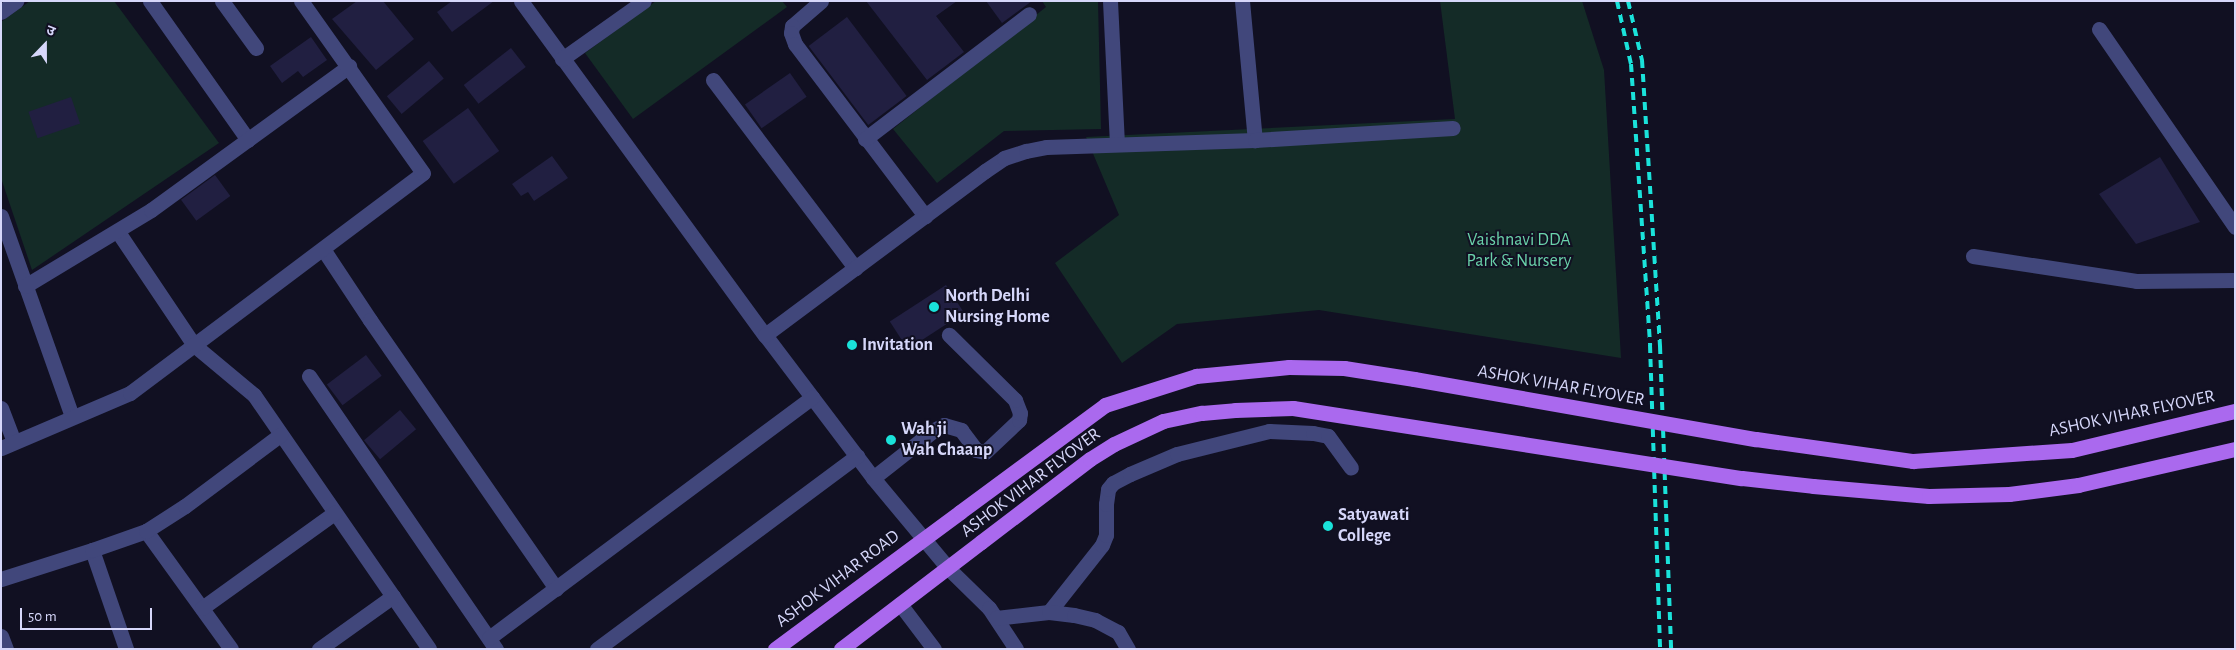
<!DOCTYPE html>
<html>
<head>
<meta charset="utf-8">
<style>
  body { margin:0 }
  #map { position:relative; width:2236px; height:650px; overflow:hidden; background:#111022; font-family:"Alegreya Sans","Noto Sans Devanagari",sans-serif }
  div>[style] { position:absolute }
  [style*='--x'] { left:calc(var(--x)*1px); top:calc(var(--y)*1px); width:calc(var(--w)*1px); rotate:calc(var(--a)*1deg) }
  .green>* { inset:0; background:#142b27 }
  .building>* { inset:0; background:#211f41; transform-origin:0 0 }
  .minor>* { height:15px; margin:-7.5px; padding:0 7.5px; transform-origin:7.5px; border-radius:7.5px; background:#41477b }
  .major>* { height:15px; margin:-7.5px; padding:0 7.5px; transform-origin:7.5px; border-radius:7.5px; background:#aa69ee }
  .rail>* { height:4px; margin-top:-2px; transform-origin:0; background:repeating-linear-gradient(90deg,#1ae2da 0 8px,transparent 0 14px) }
  .major-bridge>* { height:15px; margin:-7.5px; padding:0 7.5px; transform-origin:7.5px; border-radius:7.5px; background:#aa69ee }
  .dots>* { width:14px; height:14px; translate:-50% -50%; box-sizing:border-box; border:2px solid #111022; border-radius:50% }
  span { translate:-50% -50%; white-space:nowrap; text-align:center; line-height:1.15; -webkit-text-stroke:4px #111022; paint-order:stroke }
  .park-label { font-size:18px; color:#6ad2aa }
  .poi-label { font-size:18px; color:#d6d7fa; font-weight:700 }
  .left { translate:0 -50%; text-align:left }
  .street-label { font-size:18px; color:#d6d7fa }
  .frame { position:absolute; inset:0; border:2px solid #d6d7fa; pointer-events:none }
  .north { position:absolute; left:20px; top:20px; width:50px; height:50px; -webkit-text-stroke:4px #111022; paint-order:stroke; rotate:22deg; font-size:14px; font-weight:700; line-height:20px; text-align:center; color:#d6d7fa }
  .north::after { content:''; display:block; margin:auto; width:18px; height:22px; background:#d6d7fa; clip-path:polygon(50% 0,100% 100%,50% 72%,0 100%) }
  .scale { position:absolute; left:20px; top:608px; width:132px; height:22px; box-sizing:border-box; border:2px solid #d6d7fa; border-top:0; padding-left:6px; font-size:15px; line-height:18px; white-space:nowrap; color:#d6d7fa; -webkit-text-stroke:4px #111022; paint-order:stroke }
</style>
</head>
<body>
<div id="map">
  <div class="green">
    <div style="clip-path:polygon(30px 1px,114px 1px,219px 143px,32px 270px,1px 178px,1px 22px)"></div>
    <div style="clip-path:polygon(656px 1px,782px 1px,787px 7px,633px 119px,585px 53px)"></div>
    <div style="clip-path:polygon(1042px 1px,1098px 1px,1101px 129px,1004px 131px,937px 183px,893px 129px,1046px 7px)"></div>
    <div style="clip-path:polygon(1440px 1px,1582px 1px,1604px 70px,1621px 358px,1319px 310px,1177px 324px,1122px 363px,1055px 263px,1119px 215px,1086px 137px,1455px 119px)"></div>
  </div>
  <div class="building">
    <div style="clip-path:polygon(357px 1px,383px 1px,414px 39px,376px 70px,332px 19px)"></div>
    <div style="clip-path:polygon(452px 1px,494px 1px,452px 32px,437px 12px)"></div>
    <div style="clip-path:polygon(866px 1px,957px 1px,936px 16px,964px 52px,927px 80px)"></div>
    <div style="clip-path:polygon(986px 1px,1032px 1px,1002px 23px)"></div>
    <div style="left:847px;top:17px;width:99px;height:48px;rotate:53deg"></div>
    <div style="clip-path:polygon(311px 37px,327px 60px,303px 77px,298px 71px,282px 83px,270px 66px)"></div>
    <div style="left:511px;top:48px;width:24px;height:60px;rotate:52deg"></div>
    <div style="left:429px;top:61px;width:23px;height:55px;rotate:50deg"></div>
    <div style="left:790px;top:73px;width:29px;height:55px;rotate:55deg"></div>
    <div style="left:71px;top:97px;width:28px;height:45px;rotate:71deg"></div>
    <div style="left:468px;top:108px;width:53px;height:56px;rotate:54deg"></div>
    <div style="clip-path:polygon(552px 156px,568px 178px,534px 201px,528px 192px,521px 196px,512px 184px)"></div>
    <div style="clip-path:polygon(2160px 157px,2200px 222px,2136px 244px,2099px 194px)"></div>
    <div style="left:215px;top:175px;width:26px;height:42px;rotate:54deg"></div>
    <div style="left:946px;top:285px;width:33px;height:67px;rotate:57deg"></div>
    <div style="left:366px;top:355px;width:26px;height:49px;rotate:53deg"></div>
    <div style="left:400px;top:410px;width:25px;height:47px;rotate:50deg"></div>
  </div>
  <div class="minor">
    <div style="--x:150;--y:1;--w:170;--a:54.8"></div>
    <div style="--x:222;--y:1;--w:58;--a:54.1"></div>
    <div style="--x:521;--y:1;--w:414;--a:53.9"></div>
    <div style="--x:765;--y:335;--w:179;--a:52.9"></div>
    <div style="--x:873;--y:478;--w:117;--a:50.2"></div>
    <div style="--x:948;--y:568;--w:57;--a:44.3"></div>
    <div style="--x:989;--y:608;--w:49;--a:56.6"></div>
    <div style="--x:821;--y:1;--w:38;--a:139"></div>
    <div style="--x:792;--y:26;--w:7;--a:98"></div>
    <div style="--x:791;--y:33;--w:12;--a:70"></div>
    <div style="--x:795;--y:44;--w:216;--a:52.9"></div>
    <div style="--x:1110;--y:1;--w:143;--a:87.2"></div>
    <div style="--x:1242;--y:1;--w:140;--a:84.7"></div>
    <div style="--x:1;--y:12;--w:19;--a:-36"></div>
    <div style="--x:2099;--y:29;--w:240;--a:55.5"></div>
    <div style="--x:562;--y:59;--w:100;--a:-35.3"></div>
    <div style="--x:713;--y:80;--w:236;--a:52.9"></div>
    <div style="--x:865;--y:139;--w:206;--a:-37.3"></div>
    <div style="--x:1;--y:216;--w:213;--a:70.5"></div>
    <div style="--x:118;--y:232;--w:136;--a:56.1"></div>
    <div style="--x:194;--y:345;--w:78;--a:39.8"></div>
    <div style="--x:254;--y:395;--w:308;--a:55.4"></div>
    <div style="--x:323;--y:249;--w:85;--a:56.5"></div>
    <div style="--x:370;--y:320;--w:327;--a:55.3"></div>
    <div style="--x:1973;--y:256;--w:165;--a:8.7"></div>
    <div style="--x:2136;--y:281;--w:99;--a:-0.6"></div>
    <div style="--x:25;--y:286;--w:147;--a:-31.1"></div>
    <div style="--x:151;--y:210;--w:245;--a:-36"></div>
    <div style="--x:765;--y:335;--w:274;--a:-36.7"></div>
    <div style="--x:985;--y:171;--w:23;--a:-34"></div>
    <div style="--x:1004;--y:158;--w:23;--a:-18"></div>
    <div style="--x:1026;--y:151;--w:20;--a:-11"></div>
    <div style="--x:1046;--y:147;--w:209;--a:-1.9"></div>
    <div style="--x:1255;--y:140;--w:198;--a:-3.5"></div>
    <div style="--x:309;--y:376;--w:331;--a:55.6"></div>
    <div style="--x:1;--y:408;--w:36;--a:69"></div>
    <div style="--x:1;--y:448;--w:140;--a:-23.1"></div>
    <div style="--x:130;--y:393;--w:366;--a:-36.9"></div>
    <div style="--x:423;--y:173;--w:211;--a:-125.3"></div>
    <div style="--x:873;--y:478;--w:78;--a:-38.2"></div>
    <div style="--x:934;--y:430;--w:11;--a:-27"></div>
    <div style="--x:944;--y:425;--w:18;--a:16"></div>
    <div style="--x:961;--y:430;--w:25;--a:53"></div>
    <div style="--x:976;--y:450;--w:9;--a:13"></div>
    <div style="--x:985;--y:452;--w:47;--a:-43.3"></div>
    <div style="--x:1019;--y:420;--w:7;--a:-82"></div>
    <div style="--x:1020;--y:413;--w:14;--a:-111"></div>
    <div style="--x:1015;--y:400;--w:93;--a:-135.4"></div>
    <div style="--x:146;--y:531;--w:145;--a:54.2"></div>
    <div style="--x:92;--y:550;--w:105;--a:71"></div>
    <div style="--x:1;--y:579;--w:96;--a:-17.7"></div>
    <div style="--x:92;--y:550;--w:57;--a:-19.4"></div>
    <div style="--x:146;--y:531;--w:46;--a:-32.7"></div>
    <div style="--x:185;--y:506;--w:119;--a:-36.8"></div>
    <div style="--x:900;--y:604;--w:56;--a:52.9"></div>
    <div style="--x:202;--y:608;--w:163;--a:-35.7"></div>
    <div style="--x:1049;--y:612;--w:85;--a:-51.7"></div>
    <div style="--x:1102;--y:545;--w:11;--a:-68"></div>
    <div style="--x:1106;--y:535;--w:31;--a:-90"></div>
    <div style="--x:1106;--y:504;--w:15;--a:-82"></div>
    <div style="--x:1108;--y:489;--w:8;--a:-50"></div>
    <div style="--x:1113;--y:483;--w:19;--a:-28"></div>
    <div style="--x:1130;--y:474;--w:51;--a:-23.1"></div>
    <div style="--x:1177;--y:454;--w:95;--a:-14"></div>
    <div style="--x:1269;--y:431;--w:44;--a:2.6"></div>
    <div style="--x:1313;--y:433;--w:15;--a:11"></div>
    <div style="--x:1328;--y:436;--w:39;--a:54"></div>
    <div style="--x:996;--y:618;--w:53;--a:-6.5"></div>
    <div style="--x:1049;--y:612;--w:25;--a:7"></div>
    <div style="--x:1074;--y:615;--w:22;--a:13"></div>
    <div style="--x:1095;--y:620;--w:26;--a:28"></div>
    <div style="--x:1118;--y:632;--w:20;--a:60"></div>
    <div style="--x:1;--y:636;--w:14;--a:69"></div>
    <div style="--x:489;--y:638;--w:403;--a:-36.7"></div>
    <div style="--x:319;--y:649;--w:91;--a:-35.6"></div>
    <div style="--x:597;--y:649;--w:324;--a:-36.6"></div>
  </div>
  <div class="major">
    <div style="--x:775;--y:649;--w:230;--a:-36.5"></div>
    <div style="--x:841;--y:649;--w:176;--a:-37.4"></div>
  </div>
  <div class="rail">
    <div style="--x:1617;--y:1;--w:65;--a:77.5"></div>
    <div style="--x:1631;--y:64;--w:282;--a:86.1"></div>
    <div style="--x:1650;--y:345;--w:304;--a:88.1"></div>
    <div style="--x:1628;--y:1;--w:61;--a:76.7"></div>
    <div style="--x:1642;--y:60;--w:287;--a:86.4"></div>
    <div style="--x:1660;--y:346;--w:303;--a:87.9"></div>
  </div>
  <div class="major-bridge">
    <div style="--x:960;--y:512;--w:180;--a:-36.4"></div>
    <div style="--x:1105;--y:405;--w:96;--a:-17.7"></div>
    <div style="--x:1196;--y:376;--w:93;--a:-5.5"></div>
    <div style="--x:1289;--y:367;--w:55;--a:1"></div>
    <div style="--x:1344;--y:368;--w:71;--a:8.9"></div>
    <div style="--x:1414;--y:379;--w:347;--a:10"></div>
    <div style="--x:1756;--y:439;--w:159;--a:8"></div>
    <div style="--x:1913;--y:461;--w:159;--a:-4"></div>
    <div style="--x:2072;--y:450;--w:168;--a:-13.5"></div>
    <div style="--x:981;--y:542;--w:137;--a:-37.3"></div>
    <div style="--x:1090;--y:459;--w:28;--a:-32"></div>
    <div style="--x:1114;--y:444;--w:54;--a:-25.1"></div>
    <div style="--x:1163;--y:421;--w:40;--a:-12"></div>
    <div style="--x:1202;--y:413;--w:33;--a:-5"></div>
    <div style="--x:1235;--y:410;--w:58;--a:-2"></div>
    <div style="--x:1293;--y:408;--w:454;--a:8.9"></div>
    <div style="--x:1742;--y:478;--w:71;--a:6.4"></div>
    <div style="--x:1813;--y:486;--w:116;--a:4.9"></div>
    <div style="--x:1929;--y:496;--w:80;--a:-1.4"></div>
    <div style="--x:2009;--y:494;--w:70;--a:-7.4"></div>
    <div style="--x:2078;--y:485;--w:161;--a:-12.9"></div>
  </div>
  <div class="dots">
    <div style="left:934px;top:307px;background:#1ae2da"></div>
    <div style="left:852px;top:345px;background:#1ae2da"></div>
    <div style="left:891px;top:440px;background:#1ae2da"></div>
    <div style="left:1328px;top:526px;background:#1ae2da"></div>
  </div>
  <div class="park-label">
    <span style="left:1519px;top:251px">Vaishnavi DDA<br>Park &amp; Nursery</span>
  </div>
  <div class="poi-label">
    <span class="left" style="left:945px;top:307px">North Delhi<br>Nursing Home</span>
    <span class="left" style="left:862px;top:345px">Invitation</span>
    <span class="left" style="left:901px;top:440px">Wah ji<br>Wah Chaanp</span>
    <span class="left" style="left:1338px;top:526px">Satyawati<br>College</span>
  </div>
  <div class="street-label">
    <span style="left:1561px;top:386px;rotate:10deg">ASHOK VIHAR FLYOVER</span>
    <span style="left:2132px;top:414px;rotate:-12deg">ASHOK VIHAR FLYOVER</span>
    <span style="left:1031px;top:483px;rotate:-37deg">ASHOK VIHAR FLYOVER</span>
    <span style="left:838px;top:579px;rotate:-37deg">ASHOK VIHAR ROAD</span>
  </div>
  <div class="frame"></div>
  <div class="north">उ</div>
  <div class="scale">50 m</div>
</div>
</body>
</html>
